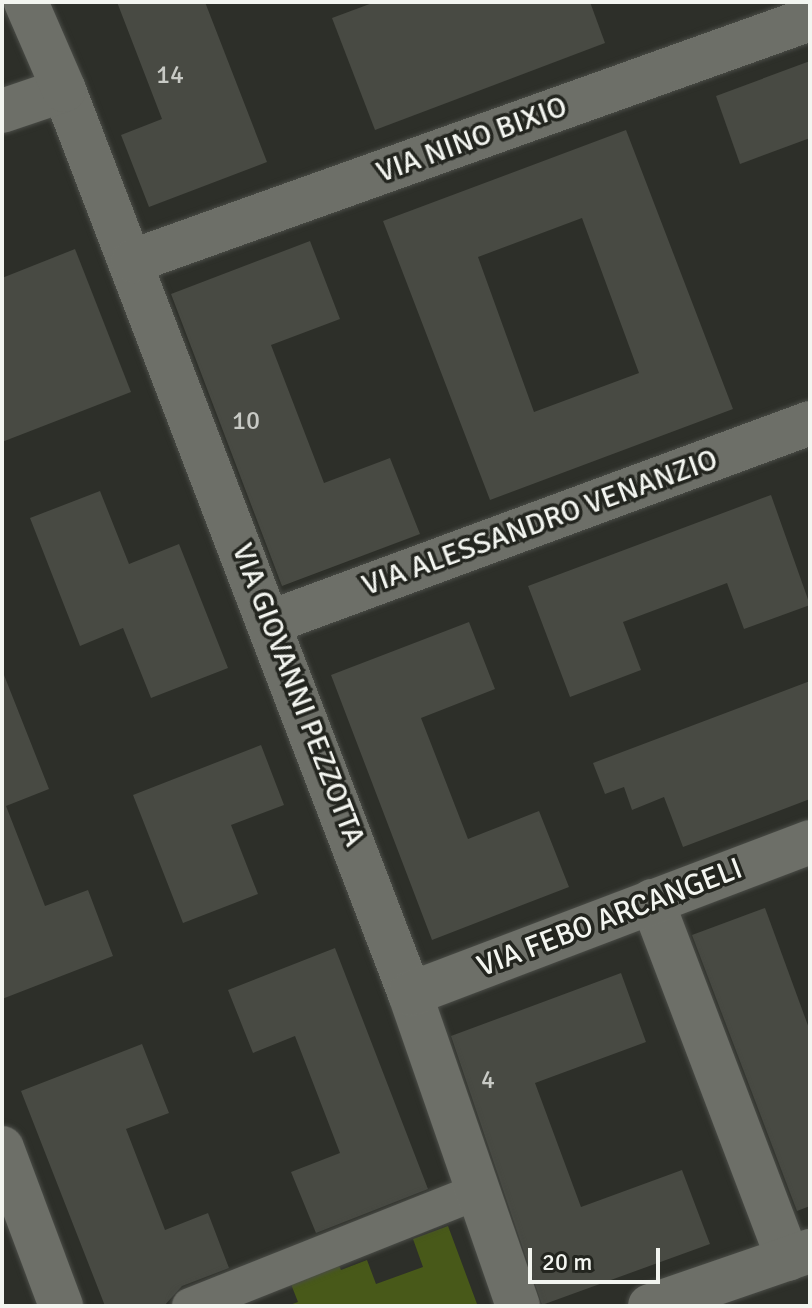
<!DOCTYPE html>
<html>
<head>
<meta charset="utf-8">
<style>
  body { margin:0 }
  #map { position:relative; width:812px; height:1308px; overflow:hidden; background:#2d2f29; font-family:Signika,sans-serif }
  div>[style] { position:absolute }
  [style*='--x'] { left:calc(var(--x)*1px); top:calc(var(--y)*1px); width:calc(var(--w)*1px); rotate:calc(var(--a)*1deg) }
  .green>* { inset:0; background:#485919 }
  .building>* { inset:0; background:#484a43 }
  .roads { filter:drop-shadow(0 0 2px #4a4c47) drop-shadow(0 0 2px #4a4c47) }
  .pedestrian>* { height:36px; margin:-18px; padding:0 18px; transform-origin:18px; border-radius:18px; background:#6d6f68 }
  .minor>* { height:44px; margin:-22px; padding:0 22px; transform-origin:22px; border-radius:22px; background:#6d6f68 }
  span { translate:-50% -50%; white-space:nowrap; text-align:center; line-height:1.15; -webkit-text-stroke:7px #23251f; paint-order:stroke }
  .number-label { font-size:26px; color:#c8cac5 }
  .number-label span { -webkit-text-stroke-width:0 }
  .street-label { font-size:30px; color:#f3f5f0 }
  .frame { position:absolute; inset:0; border:4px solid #f3f5f0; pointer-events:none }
  .scale { position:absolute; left:528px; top:1248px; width:132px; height:36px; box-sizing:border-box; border:4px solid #f3f5f0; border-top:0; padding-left:10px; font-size:24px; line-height:28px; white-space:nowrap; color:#f3f5f0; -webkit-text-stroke:6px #23251f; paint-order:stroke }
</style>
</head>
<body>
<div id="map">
  <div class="green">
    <div style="clip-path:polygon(448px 1226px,477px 1304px,287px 1306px,298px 1302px,287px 1274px,335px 1256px,341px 1270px,367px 1260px,376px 1284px,423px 1267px,413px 1239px)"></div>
  </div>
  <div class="building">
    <div style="clip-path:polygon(117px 2px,205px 2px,267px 162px,149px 207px,121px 135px,162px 119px)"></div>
    <div style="clip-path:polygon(375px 2px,590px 2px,605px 43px,375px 130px,332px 18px)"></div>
    <div style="clip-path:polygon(810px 61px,810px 138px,740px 164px,716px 96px)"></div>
    <div style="clip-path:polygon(evenodd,626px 130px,733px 409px,490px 500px,383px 221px,626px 130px,582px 218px,639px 373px,534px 412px,478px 257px,582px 218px)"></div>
    <div style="clip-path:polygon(310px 241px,340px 319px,271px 345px,324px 483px,390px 458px,420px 534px,282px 586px,171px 294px)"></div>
    <div style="clip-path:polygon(75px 249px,131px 392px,2px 442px,2px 278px)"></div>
    <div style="clip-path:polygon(100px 491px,129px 564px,179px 544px,228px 668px,151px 698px,123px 628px,80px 646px,30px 518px)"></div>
    <div style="clip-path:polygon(771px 495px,810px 605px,744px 629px,727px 583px,623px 622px,641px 670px,570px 697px,528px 586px)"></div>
    <div style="clip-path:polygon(469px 622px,495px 689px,421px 718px,468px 839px,539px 811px,569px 887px,432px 940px,331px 675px)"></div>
    <div style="clip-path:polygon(4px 675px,49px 789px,6px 806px,45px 906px,88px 890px,113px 956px,2px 999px)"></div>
    <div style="clip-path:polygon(810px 681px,810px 799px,683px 847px,664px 797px,632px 810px,624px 787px,605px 794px,593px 763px)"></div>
    <div style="clip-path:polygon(261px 745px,284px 805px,231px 825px,258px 894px,183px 923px,133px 795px)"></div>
    <div style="clip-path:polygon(765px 908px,810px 1031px,810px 1206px,797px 1211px,692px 935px)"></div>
    <div style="clip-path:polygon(335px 948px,428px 1189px,316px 1233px,291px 1172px,340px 1153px,295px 1036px,253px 1053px,228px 990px)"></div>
    <div style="clip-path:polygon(621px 973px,646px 1042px,535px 1083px,581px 1207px,682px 1170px,710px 1244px,542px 1305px,451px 1036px)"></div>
    <div style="clip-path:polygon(142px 1044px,169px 1113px,126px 1129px,165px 1230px,208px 1213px,229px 1268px,182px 1286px,164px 1306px,105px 1306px,21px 1091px)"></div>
  </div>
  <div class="roads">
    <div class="pedestrian">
      <div style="--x:190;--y:1306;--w:311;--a:-21.7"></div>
    </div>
    <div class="minor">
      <div style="--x:64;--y:90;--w:968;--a:69.06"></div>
      <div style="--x:410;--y:994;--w:330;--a:70.9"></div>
      <div style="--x:2;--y:111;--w:65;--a:-18.7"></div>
      <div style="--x:64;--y:90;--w:96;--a:-113.4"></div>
      <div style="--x:133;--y:261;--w:719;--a:-19.67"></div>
      <div style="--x:271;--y:622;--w:575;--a:-20.26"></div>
      <div style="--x:652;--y:901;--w:383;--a:69.2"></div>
      <div style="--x:410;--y:994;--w:428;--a:-20.8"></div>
      <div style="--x:2;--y:1148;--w:169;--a:69.5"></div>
      <div style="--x:650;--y:1306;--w:169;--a:-19"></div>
    </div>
  </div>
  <div class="number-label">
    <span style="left:170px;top:76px">14</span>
    <span style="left:246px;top:422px">10</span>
    <span style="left:488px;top:1081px">4</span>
  </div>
  <div class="street-label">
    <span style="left:472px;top:140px;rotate:-20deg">VIA NINO BIXIO</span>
    <span style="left:540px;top:523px;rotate:-20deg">VIA ALESSANDRO VENANZIO</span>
    <span style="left:298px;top:695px;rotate:69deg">VIA GIOVANNI PEZZOTTA</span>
    <span style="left:610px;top:918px;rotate:-21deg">VIA FEBO ARCANGELI</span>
  </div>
  <div class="frame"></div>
  <div class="scale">20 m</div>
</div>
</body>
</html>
